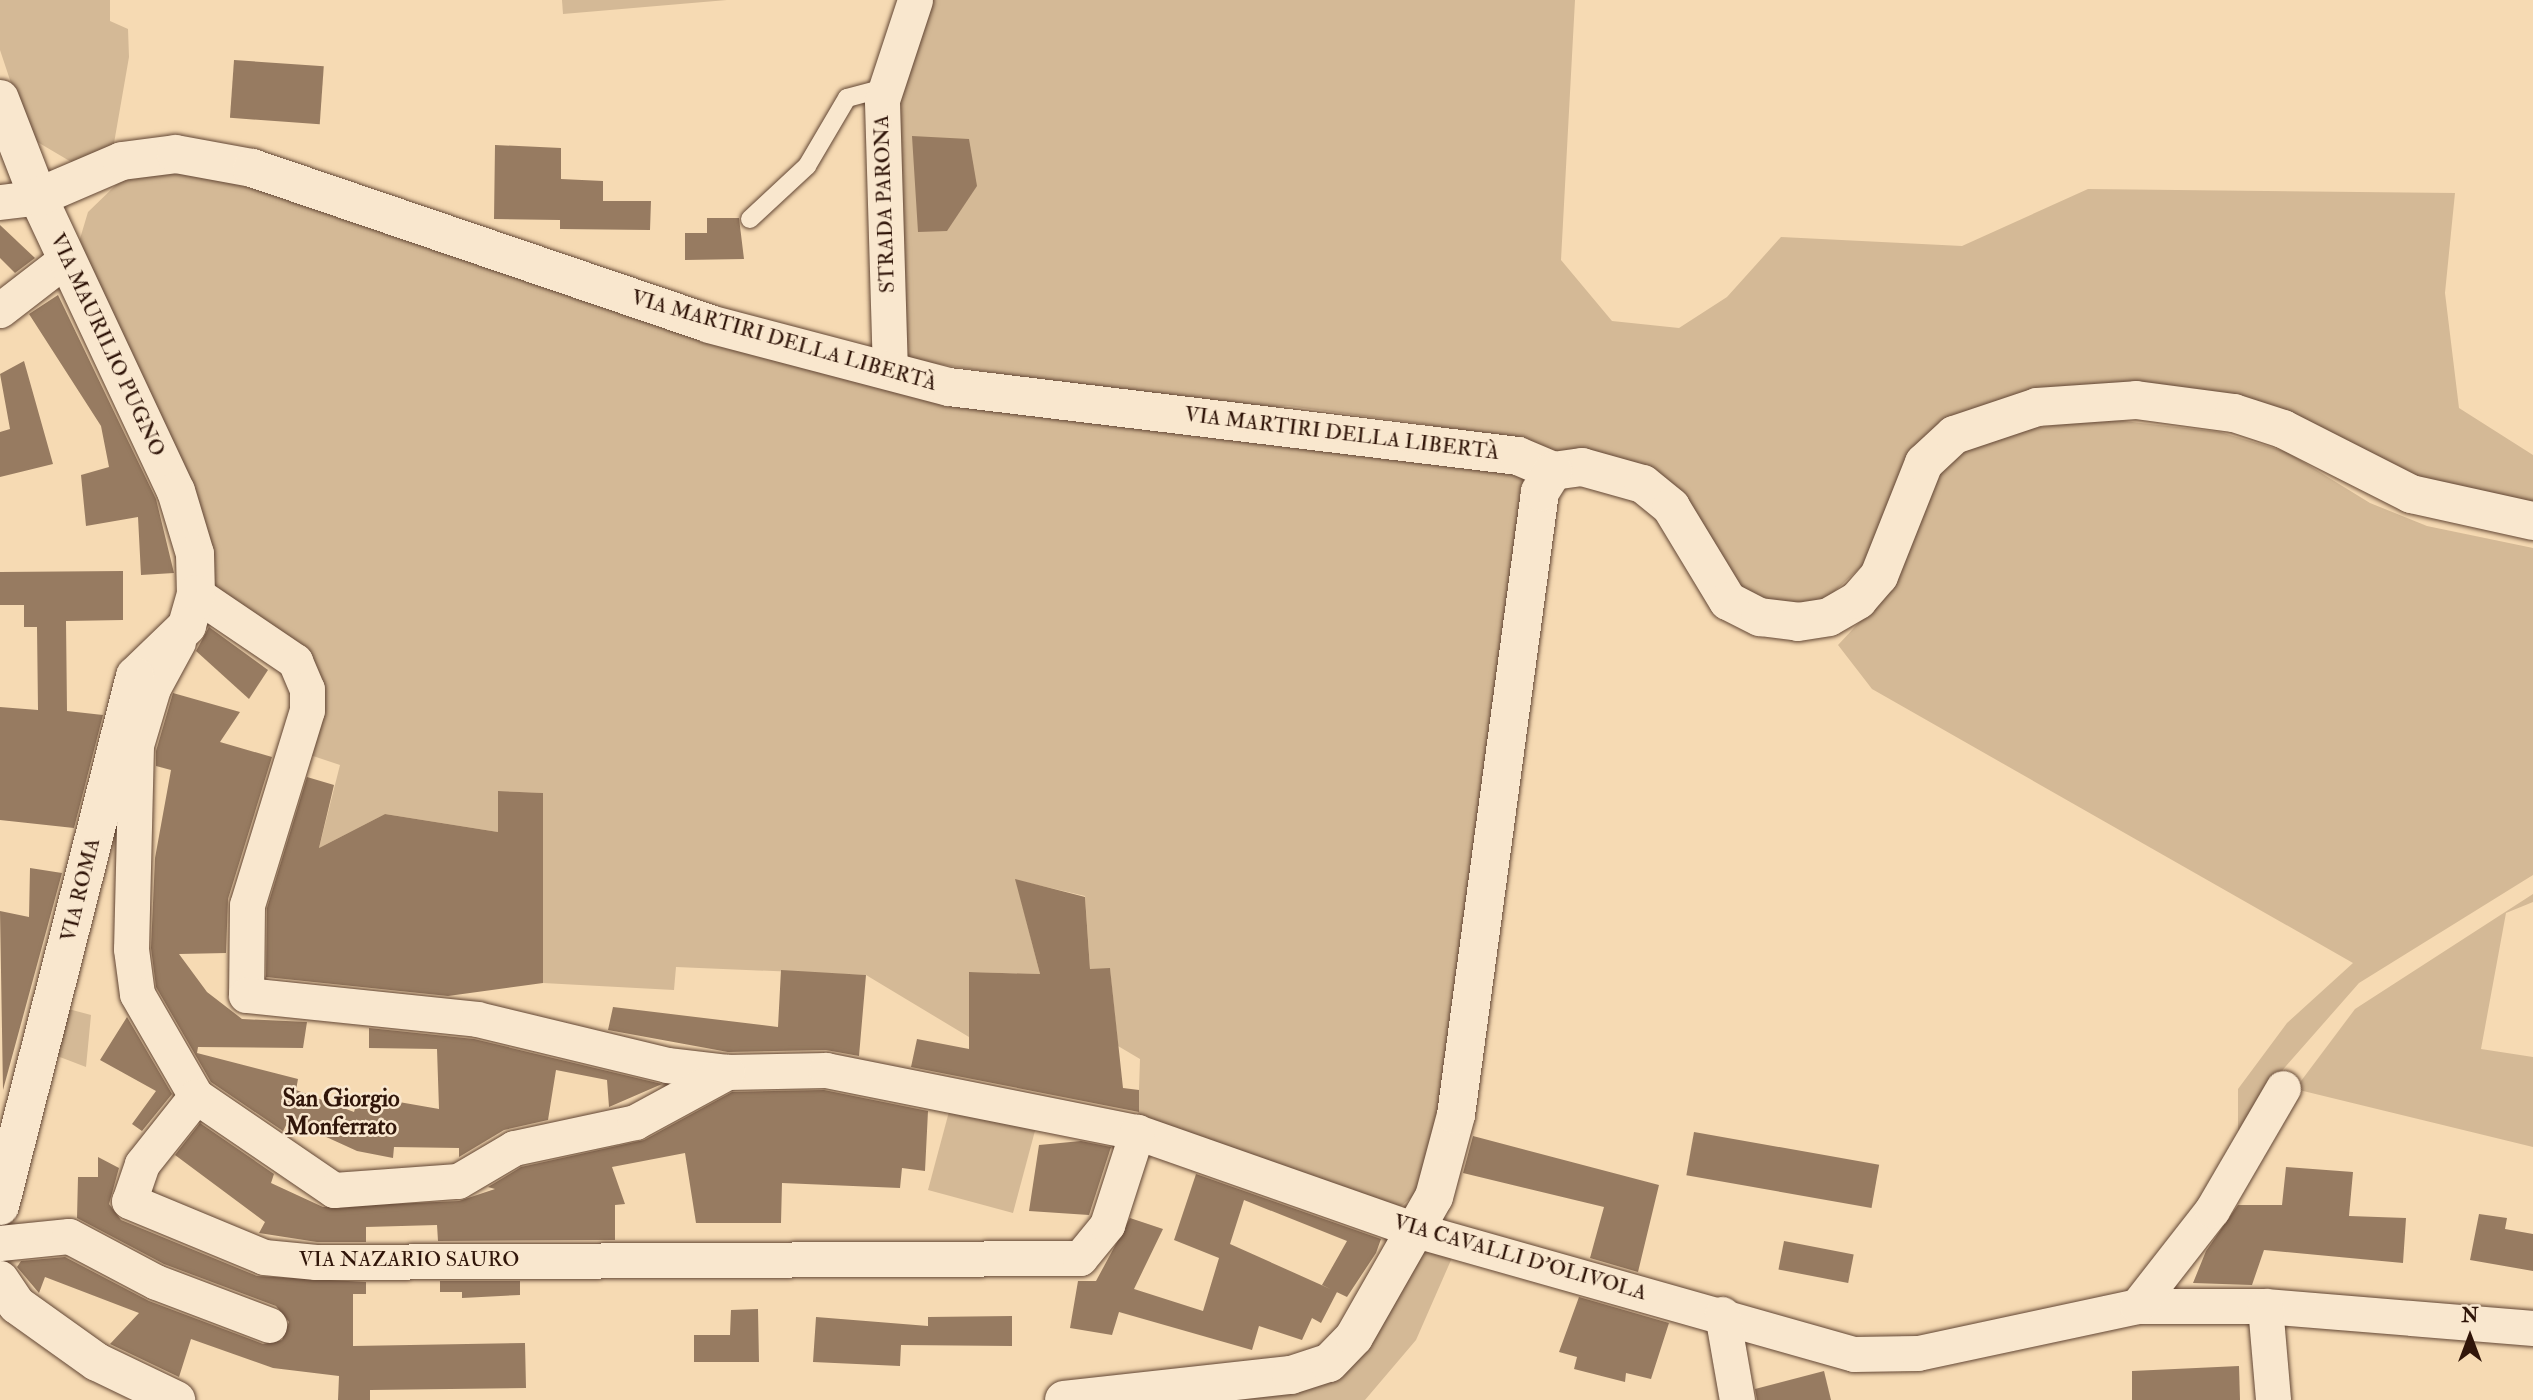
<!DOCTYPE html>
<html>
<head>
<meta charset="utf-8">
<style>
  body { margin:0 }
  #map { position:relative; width:2533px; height:1400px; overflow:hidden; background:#f6dab3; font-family:"IM FELL Double Pica",serif }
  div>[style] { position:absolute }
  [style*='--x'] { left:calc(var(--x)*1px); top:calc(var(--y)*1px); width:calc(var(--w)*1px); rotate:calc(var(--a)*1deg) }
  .green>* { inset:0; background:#d4b996; transform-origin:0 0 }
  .building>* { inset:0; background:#977b61; transform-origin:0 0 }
  .roads { filter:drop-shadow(0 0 2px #624634) drop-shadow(0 0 2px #624634) }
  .lane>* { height:18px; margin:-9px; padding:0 9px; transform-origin:9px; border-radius:9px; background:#f9e7ce }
  .street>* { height:35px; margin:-17.5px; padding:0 17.5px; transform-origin:17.5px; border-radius:17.5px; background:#f9e7ce }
  .secondary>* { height:38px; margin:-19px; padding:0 19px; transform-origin:19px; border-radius:19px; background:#f9e7ce }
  span { translate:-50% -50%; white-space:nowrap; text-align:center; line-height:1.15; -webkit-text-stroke:5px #f9e7ce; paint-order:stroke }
  .street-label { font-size:21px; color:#301509 }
  .quarter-label { font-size:24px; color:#301509; font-weight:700 }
  .north { position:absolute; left:2435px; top:1302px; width:70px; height:70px; -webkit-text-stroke:5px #f9e7ce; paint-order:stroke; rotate:0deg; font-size:19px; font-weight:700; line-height:28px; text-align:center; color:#301509 }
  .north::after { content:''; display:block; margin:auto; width:24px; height:32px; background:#301509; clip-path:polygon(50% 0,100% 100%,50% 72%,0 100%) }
</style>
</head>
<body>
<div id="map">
  <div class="green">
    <div style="clip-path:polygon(0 0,110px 0,110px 21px,128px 29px,129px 57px,113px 149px,73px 163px,29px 137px,0 50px)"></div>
    <div style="clip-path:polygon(562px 0,727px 0,563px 14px)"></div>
    <div style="clip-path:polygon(920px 0,1575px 0,1561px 260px,1612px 321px,1679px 328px,1727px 297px,1781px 237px,1962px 246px,2088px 189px,2455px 193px,2445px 293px,2459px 408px,2533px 455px,2533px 510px,2475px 500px,2156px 391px,1953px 424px,1864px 564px,1823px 602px,1770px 606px,1736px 583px,1669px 484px,1458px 443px,1431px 425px,1288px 406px,1227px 409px,900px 358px,899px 33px)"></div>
    <div style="clip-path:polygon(154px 169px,199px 172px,925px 398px,1496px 465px,1524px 480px,1530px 499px,1437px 1157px,1412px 1197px,1391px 1214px,1138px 1120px,1140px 1059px,1118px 1046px,1110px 969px,1090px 969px,1085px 896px,1016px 880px,1040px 974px,969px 972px,969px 1037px,866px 975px,676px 967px,674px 990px,543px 983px,543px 793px,499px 791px,498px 832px,385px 814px,319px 848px,340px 765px,301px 752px,309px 668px,201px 587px,76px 252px,88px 212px,119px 182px)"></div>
    <div style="clip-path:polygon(2106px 419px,2220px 432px,2287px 452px,2370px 503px,2427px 526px,2533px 548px,2533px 875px,2359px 983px,2272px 1082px,2238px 1142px,2238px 1089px,2287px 1023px,2353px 963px,1872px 689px,1838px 645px,1894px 585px,1918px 495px,1953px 456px,2016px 430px)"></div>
    <div style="clip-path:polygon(2533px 894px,2533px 902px,2506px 913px,2481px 1049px,2533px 1057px,2533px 1147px,2295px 1089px,2355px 1009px)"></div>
    <div style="clip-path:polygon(61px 1007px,91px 1015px,86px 1067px,52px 1054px)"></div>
    <div style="left:950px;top:1108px;width:88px;height:85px;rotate:15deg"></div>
    <div style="clip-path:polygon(1426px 1239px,1455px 1251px,1416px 1340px,1365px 1400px,1212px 1400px,1321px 1383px)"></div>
  </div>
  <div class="building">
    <div style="left:234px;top:60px;width:90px;height:58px;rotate:4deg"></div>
    <div style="clip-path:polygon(912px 136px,969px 139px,977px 186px,947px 231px,918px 232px)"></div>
    <div style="clip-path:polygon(495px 145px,561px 148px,561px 179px,603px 181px,603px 201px,651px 201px,650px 230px,560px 229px,560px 220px,494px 219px)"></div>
    <div style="clip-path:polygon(707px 218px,739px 218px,744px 259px,685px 260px,685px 233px,707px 233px)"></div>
    <div style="clip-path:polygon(0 225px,35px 258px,15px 273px,0 258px)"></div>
    <div style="clip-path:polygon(58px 295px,156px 499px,174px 573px,141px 575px,138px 517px,86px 526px,81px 475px,109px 467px,101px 426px,29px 314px)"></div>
    <div style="clip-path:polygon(24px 361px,53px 464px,0 477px,0 432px,10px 429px,0 374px)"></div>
    <div style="clip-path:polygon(123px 571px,123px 620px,66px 621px,67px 711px,103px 715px,74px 828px,0 820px,0 707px,38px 710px,37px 627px,24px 627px,24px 605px,0 605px,0 572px)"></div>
    <div style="clip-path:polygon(209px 627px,268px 670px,249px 699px,196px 651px)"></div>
    <div style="clip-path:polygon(173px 693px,240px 712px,220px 742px,272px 757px,228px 899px,226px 953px,179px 954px,207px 992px,242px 1019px,307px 1022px,303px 1048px,198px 1047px,197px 1053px,298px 1079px,296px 1090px,354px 1112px,359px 1095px,439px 1109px,437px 1049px,369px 1048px,369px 1028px,474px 1039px,662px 1084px,609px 1107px,607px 1080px,556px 1070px,548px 1120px,504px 1130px,459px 1157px,459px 1148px,394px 1147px,393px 1158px,357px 1151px,289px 1120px,283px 1131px,211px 1082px,156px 987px,151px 948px,155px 858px,171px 770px,156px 766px,156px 751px)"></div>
    <div style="clip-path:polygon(307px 777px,334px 785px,319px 848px,385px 814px,498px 832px,498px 791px,543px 793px,543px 983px,448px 996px,266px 977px,267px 908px)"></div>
    <div style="clip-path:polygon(30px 868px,62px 873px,3px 1090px,0 911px,29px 917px)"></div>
    <div style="clip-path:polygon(1015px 879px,1085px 897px,1090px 969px,1110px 968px,1123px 1088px,1139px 1090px,1139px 1112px,911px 1067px,917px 1039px,969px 1049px,969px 972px,1040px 974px)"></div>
    <div style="clip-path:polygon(781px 970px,866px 975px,859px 1056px,826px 1050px,728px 1052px,608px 1030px,613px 1007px,778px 1027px)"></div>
    <div style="clip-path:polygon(127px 1017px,172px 1094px,142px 1131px,132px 1124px,156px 1091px,100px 1060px)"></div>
    <div style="clip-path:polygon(824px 1090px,928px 1111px,925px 1171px,902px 1168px,900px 1188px,782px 1183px,781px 1223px,696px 1223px,685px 1153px,612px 1167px,625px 1204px,615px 1205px,615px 1240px,438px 1241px,437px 1225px,366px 1227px,366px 1242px,317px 1242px,259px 1233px,265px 1222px,175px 1155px,200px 1123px,274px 1174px,271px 1183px,323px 1207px,459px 1201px,495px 1189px,488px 1187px,521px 1167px,644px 1140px,732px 1092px)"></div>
    <div style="left:1694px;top:1132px;width:188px;height:44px;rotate:10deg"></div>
    <div style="clip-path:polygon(1473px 1136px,1659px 1185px,1638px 1272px,1590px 1258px,1604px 1207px,1463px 1173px)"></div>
    <div style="clip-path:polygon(1081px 1141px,1111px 1147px,1089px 1215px,1029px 1211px,1039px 1145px)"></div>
    <div style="clip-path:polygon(98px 1157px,119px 1168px,109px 1204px,121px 1220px,257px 1276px,366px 1282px,366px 1294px,353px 1294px,353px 1346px,525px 1343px,526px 1388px,370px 1390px,370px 1400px,338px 1400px,339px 1376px,273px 1368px,191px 1339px,179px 1377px,110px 1344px,139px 1313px,45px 1277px,39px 1293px,17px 1267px,21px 1261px,65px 1257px,149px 1301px,263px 1344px,282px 1340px,289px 1322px,276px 1306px,164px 1264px,77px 1218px,78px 1177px,98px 1177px)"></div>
    <div style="clip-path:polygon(2286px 1167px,2353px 1172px,2349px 1216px,2406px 1218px,2403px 1263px,2264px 1250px,2252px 1285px,2193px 1283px,2206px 1251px,2238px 1205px,2282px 1205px)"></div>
    <div style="clip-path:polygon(1196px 1174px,1381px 1239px,1376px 1253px,1347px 1297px,1322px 1285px,1347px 1241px,1244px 1200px,1230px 1244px,1337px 1292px,1321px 1323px,1312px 1318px,1302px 1340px,1259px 1326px,1252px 1350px,1119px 1312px,1112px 1335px,1070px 1328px,1078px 1281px,1096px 1281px,1130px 1218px,1163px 1229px,1134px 1289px,1203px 1311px,1219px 1258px,1174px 1240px)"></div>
    <div style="clip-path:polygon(2479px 1214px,2507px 1218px,2505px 1229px,2533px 1234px,2533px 1271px,2470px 1260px)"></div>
    <div style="left:1784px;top:1241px;width:71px;height:29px;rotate:11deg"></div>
    <div style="clip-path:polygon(440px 1281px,520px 1281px,520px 1295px,462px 1298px,462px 1292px,440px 1292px)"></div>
    <div style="clip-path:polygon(1579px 1297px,1669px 1323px,1651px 1379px,1626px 1373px,1625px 1382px,1574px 1369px,1577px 1357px,1559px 1352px)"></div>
    <div style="clip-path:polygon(758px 1309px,759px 1362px,694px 1362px,694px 1335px,730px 1335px,731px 1310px)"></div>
    <div style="clip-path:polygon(1012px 1316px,1012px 1346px,901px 1345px,900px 1366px,813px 1362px,816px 1317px,928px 1326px,928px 1317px)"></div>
    <div style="clip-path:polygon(2239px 1366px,2240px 1400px,2132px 1400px,2132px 1371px)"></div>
    <div style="clip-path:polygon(1824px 1371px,1831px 1400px,1757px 1400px,1755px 1389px)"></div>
  </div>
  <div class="roads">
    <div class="lane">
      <div style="--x:750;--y:219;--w:78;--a:-42.9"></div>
      <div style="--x:807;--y:166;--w:79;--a:-59.5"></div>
      <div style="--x:847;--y:98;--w:39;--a:-15"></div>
    </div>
    <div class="street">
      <div style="--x:0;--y:202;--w:38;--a:-7"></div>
      <div style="--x:0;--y:310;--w:83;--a:-37.7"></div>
      <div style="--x:890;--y:372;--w:272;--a:-91.7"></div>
      <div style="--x:882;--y:100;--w:105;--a:-71.7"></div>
      <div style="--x:196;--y:594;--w:120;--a:34.1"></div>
      <div style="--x:295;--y:661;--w:30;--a:67"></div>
      <div style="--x:307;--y:689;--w:21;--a:90"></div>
      <div style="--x:307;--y:710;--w:204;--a:107.1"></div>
      <div style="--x:247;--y:905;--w:90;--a:90.6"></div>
      <div style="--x:246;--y:995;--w:232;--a:5.9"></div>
      <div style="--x:477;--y:1019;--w:195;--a:13.6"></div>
      <div style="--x:667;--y:1065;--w:60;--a:6.7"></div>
      <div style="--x:727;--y:1072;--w:99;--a:-1.2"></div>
      <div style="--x:826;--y:1070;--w:317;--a:11.3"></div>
      <div style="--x:1137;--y:1132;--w:292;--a:19.4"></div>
      <div style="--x:1412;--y:1229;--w:459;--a:15.8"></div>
      <div style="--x:1854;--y:1354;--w:64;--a:-0.9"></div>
      <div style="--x:1918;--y:1353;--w:224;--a:-12.1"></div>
      <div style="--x:2137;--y:1306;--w:128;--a:0"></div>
      <div style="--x:2265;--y:1306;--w:269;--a:4.7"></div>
      <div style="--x:178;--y:642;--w:52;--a:118.5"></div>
      <div style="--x:153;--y:688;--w:59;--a:106.6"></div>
      <div style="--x:136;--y:745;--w:204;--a:91.4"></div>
      <div style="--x:131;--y:949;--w:45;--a:82.4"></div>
      <div style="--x:137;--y:994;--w:118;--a:60"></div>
      <div style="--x:196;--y:1096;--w:167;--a:34.3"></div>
      <div style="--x:334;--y:1190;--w:124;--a:-4.2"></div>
      <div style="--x:458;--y:1181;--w:65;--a:-30.5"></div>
      <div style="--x:514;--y:1148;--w:124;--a:-12.1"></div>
      <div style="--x:635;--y:1122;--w:105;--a:-28.5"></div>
      <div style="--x:196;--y:1096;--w:87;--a:128.5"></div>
      <div style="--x:142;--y:1164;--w:39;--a:109"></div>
      <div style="--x:129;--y:1201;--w:146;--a:22.5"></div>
      <div style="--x:264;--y:1257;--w:52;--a:5.5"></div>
      <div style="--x:316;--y:1262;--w:764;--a:-0.3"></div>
      <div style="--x:1080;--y:1258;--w:43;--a:-50.7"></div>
      <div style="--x:1107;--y:1225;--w:98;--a:-72.1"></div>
      <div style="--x:0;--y:1243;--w:69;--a:-5.8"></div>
      <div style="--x:69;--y:1236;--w:98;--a:27.9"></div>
      <div style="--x:156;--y:1282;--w:121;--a:20.8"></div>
      <div style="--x:2137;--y:1306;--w:122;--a:-52"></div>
      <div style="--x:2212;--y:1210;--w:141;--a:-59.8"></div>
      <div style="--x:2265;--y:1306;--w:94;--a:85.1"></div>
      <div style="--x:1722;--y:1314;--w:87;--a:80.1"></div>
    </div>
    <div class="secondary">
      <div style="--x:0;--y:99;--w:105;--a:68.8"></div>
      <div style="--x:38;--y:197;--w:325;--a:64.9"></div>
      <div style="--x:176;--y:491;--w:66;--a:73.2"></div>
      <div style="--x:195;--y:554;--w:40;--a:88.6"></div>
      <div style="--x:196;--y:594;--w:33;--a:106"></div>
      <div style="--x:187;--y:626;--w:72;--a:136.1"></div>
      <div style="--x:135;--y:676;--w:547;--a:104.29"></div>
      <div style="--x:38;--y:197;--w:91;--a:-23.2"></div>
      <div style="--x:122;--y:161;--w:54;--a:-7.4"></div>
      <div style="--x:176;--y:154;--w:77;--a:10.4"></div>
      <div style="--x:252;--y:168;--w:483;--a:18.8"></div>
      <div style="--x:709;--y:324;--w:248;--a:14.7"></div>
      <div style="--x:949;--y:387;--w:573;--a:6.91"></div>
      <div style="--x:1518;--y:456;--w:38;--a:23"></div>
      <div style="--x:1553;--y:471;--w:29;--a:-8"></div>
      <div style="--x:1582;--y:467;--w:63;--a:15.6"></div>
      <div style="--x:1643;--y:484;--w:36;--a:39"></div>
      <div style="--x:1671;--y:507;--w:110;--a:58.8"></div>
      <div style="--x:1728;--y:601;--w:36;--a:27"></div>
      <div style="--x:1760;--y:617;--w:38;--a:7"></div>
      <div style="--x:1798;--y:622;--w:31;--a:-9"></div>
      <div style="--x:1829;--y:617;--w:34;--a:-30"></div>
      <div style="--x:1858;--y:600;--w:32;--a:-49"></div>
      <div style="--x:1879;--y:576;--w:122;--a:-68.3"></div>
      <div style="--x:1924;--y:463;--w:41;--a:-43"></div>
      <div style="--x:1954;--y:435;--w:88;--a:-18.6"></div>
      <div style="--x:2037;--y:407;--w:99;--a:-4"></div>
      <div style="--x:2136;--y:400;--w:99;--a:7.6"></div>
      <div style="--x:2234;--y:413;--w:52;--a:18.1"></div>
      <div style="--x:2283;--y:429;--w:144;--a:26.9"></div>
      <div style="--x:2411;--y:494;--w:125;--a:12.5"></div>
      <div style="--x:0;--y:1280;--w:30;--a:56"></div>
      <div style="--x:17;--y:1305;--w:98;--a:35.5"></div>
      <div style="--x:97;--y:1362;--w:88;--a:25.7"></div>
      <div style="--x:1064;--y:1400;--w:228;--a:-6.3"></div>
      <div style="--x:1291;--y:1375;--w:40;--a:-18"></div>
      <div style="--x:1329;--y:1363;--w:36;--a:-46"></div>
      <div style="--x:1354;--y:1337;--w:161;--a:-60.3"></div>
      <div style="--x:1434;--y:1197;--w:85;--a:-75"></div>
      <div style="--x:1456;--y:1115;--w:629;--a:-82.32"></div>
      <div style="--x:1540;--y:492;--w:25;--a:-58"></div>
    </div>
  </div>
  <div class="street-label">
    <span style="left:885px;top:204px;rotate:-92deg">STRADA PARONA</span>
    <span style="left:784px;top:341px;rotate:16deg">VIA MARTIRI DELLA LIBERTÀ</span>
    <span style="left:107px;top:345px;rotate:65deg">VIA MAURILIO PUGNO</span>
    <span style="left:1342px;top:434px;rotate:7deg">VIA MARTIRI DELLA LIBERTÀ</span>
    <span style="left:81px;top:890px;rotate:-76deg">VIA ROMA</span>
    <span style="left:1520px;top:1258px;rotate:16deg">VIA CAVALLI D'OLIVOLA</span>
    <span style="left:409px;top:1260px">VIA NAZARIO SAURO</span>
  </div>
  <div class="quarter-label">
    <span style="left:341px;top:1113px">San Giorgio<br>Monferrato</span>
  </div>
  <div class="north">N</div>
</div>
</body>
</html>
